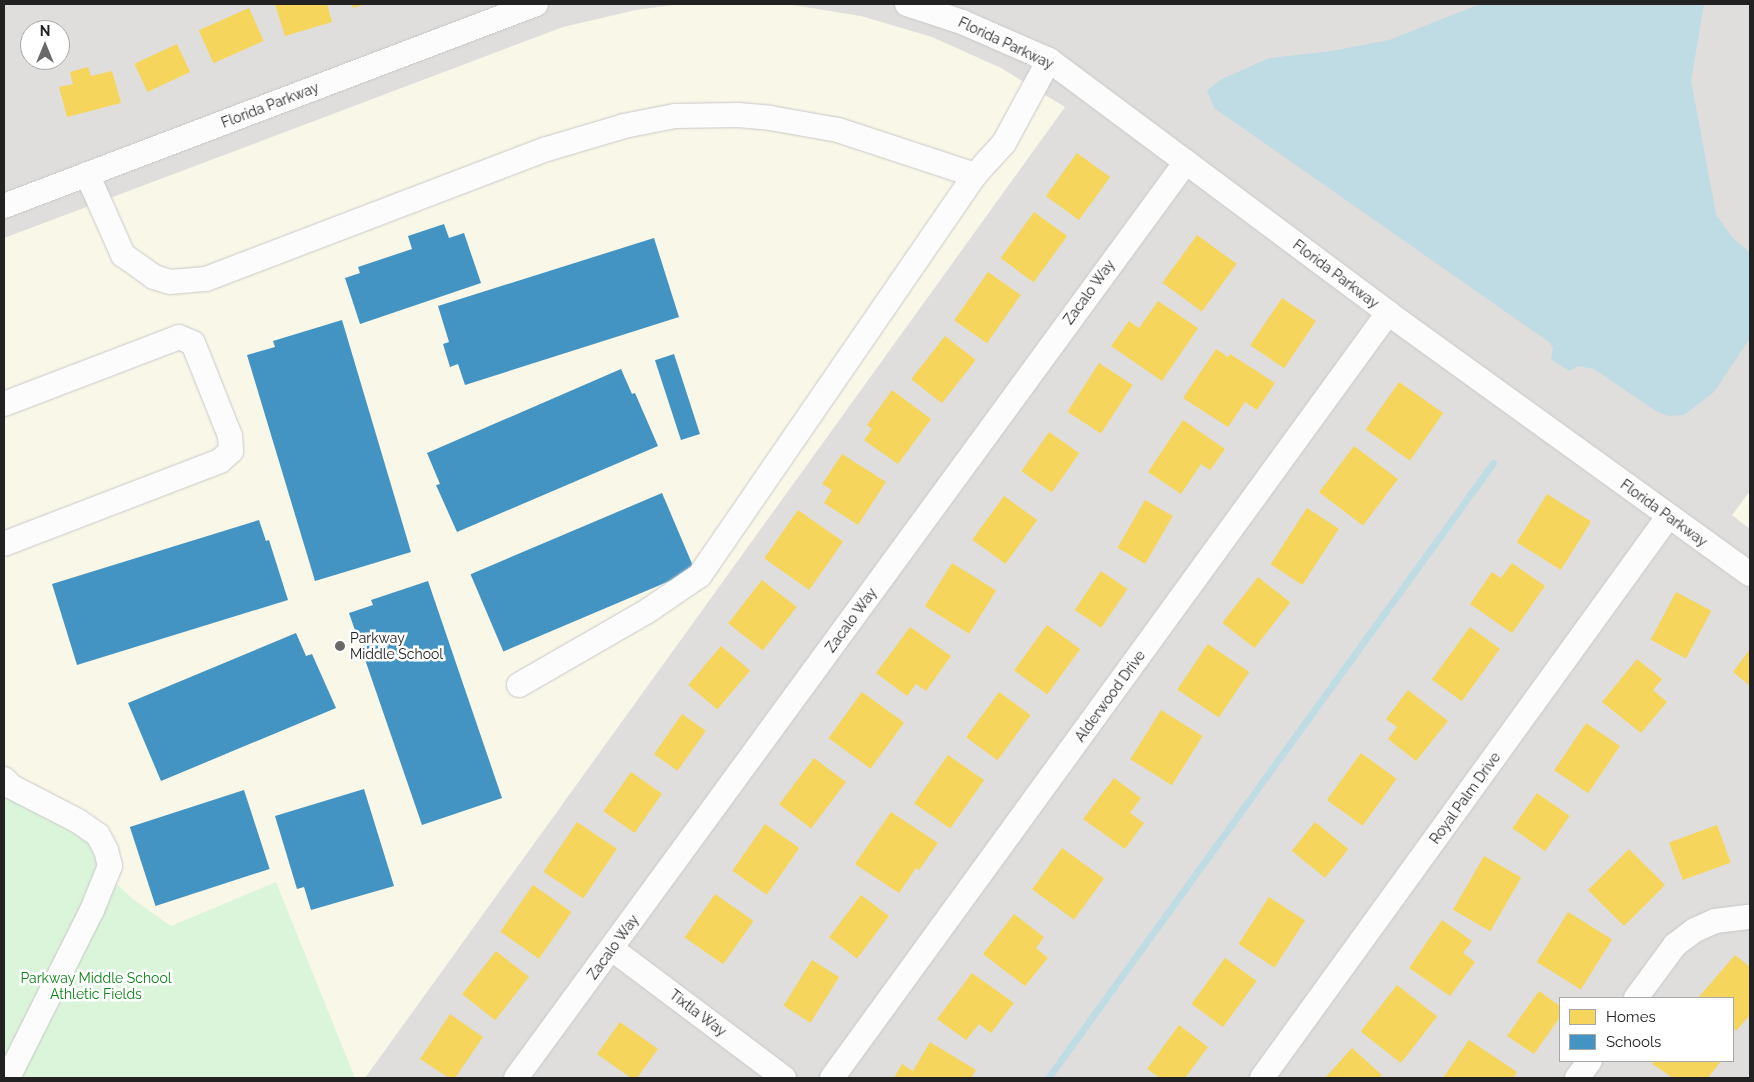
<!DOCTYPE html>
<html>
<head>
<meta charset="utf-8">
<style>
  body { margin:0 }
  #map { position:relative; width:1754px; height:1082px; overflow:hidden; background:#f0eeeb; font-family:Raleway,sans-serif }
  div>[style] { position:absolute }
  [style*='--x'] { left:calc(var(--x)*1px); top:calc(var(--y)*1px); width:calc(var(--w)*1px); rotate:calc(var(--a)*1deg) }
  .residential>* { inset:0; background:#dfdedc }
  .education>* { inset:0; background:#f8f7e8 }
  .park>* { inset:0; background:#daf5da }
  .water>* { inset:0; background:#bfdbe3 }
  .homes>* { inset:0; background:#f6d55c; transform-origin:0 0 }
  .schools>* { inset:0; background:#4393c3; transform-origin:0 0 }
  .stream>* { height:7px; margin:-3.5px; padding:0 3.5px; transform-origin:3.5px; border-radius:3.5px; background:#bfdbe3 }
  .roads { filter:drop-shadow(0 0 1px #c9c8c7) drop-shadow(0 0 1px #c9c8c7) }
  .minor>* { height:24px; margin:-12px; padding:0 12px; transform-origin:12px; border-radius:12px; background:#fdfcfc }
  .dots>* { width:14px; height:14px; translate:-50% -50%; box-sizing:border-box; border:2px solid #fff; border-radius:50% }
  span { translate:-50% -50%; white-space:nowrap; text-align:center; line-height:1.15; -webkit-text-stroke:5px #fff; paint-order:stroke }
  .street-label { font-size:14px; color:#222 }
  .poi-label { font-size:14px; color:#222 }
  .left { translate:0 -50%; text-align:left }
  .park-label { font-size:14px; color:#0c8416 }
  .frame { position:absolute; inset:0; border:5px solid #222; pointer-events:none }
  .legend { position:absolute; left:1559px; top:997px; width:175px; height:65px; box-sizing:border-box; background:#fff; border:1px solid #a7a7a7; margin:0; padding:6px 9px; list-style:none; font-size:15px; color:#222 }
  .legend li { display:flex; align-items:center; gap:10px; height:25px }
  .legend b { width:25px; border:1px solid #a7a7a7 }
  .north { position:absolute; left:20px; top:20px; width:50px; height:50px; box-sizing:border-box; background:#fff; border:1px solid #a7a7a7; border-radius:50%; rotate:0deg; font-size:14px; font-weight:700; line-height:20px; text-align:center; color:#222 }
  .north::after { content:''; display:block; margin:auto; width:18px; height:22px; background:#6a6968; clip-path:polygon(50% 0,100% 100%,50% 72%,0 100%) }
</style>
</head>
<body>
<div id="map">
  <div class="residential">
    <div style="clip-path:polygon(evenodd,4px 4px,1750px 4px,1750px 1078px,4px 1078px,4px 4px,30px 30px,60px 30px,60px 60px,30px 60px,30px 30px,4px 4px,1560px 998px,1733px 998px,1733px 1061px,1560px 1061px,1560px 998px)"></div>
  </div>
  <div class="education">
    <div style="clip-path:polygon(786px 4px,861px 16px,932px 37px,1001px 68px,1065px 107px,365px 1078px,4px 1078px,4px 238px,563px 27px,636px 10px,673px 5px)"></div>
    <div style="clip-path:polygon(1750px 491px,1750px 529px,1732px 515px)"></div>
  </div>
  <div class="park">
    <div style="clip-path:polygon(4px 790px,74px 826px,101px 860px,101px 870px,134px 900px,171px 926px,276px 882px,355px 1078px,4px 1078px)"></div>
  </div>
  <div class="water">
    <div style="clip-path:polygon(1480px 4px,1704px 4px,1691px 81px,1716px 214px,1731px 236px,1750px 253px,1750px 338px,1714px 392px,1684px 415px,1669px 416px,1656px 411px,1594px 369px,1578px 366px,1569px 371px,1551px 359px,1553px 348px,1549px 342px,1214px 108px,1207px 91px,1220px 80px,1269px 58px,1332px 51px,1389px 40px)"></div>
  </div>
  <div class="homes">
    <div style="clip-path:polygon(275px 4px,327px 4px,332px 22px,285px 36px)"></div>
    <div style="clip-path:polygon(352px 4px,365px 4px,353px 8px)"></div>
    <div style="left:249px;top:8px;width:36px;height:55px;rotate:66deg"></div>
    <div style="left:177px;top:44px;width:31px;height:47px;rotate:65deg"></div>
    <div style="clip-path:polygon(88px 67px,91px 76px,112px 71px,121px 103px,67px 117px,59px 87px,73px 84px,70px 72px)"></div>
    <div style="left:1077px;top:153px;width:41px;height:53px;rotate:36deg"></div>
    <div style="left:1034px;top:212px;width:41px;height:57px;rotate:36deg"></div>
    <div style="left:1197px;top:235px;width:49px;height:59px;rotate:36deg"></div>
    <div style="left:988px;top:272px;width:40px;height:59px;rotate:35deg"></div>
    <div style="left:1282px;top:298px;width:41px;height:57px;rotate:34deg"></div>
    <div style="clip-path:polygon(1158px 301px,1198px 328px,1162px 381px,1111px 346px,1129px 321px,1139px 328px)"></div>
    <div style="left:945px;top:336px;width:39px;height:55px;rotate:38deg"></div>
    <div style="clip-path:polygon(1216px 349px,1228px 357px,1230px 354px,1275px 383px,1257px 410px,1245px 402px,1228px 427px,1183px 398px)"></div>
    <div style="left:1099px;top:363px;width:40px;height:58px;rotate:33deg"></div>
    <div style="left:1399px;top:382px;width:54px;height:58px;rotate:35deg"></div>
    <div style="clip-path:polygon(892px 390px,931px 419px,898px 464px,864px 440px,872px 429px,867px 425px)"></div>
    <div style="clip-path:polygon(1183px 420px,1225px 449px,1210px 470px,1201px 464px,1181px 494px,1148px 472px)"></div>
    <div style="left:1049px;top:432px;width:37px;height:48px;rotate:35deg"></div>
    <div style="left:1354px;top:446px;width:55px;height:58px;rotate:37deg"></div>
    <div style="clip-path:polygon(842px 454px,886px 482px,858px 525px,824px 503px,832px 490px,822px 484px)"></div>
    <div style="left:1547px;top:494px;width:52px;height:57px;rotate:32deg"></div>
    <div style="left:1004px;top:496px;width:41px;height:54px;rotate:36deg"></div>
    <div style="left:1145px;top:500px;width:32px;height:55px;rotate:30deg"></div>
    <div style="left:1307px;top:508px;width:38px;height:67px;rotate:33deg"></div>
    <div style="left:798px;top:510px;width:55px;height:59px;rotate:35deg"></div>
    <div style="left:952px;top:563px;width:52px;height:51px;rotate:32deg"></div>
    <div style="clip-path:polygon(1512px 563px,1545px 586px,1512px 633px,1470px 604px,1492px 572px,1501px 578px)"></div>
    <div style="left:1101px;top:571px;width:32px;height:47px;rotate:34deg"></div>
    <div style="left:1258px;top:577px;width:41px;height:58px;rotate:38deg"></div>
    <div style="left:762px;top:580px;width:44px;height:55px;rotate:38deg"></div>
    <div style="left:1676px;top:592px;width:40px;height:54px;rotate:28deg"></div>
    <div style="left:1047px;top:625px;width:41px;height:56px;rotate:36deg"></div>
    <div style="clip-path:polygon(910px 627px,951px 656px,926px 691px,916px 684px,907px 696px,876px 673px)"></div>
    <div style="left:1470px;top:627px;width:37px;height:65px;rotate:36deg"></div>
    <div style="left:1208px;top:644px;width:50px;height:55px;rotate:34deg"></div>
    <div style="left:721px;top:646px;width:38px;height:51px;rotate:40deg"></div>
    <div style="clip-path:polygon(1750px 649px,1750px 686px,1733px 672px)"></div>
    <div style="clip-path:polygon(1637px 659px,1662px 679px,1653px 690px,1667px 702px,1641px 733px,1602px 702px)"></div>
    <div style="clip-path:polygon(1408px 690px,1448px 721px,1416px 761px,1388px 739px,1397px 727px,1386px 719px)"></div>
    <div style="left:862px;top:692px;width:52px;height:57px;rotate:36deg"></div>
    <div style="left:999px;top:692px;width:39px;height:56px;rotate:36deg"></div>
    <div style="left:1161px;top:710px;width:49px;height:58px;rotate:32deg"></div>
    <div style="left:682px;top:714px;width:29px;height:49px;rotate:35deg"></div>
    <div style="left:1586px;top:723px;width:41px;height:57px;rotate:34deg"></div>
    <div style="left:1361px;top:753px;width:44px;height:58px;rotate:36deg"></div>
    <div style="left:948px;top:755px;width:44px;height:59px;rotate:35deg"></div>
    <div style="left:814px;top:758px;width:40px;height:58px;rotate:37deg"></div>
    <div style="left:631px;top:772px;width:38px;height:48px;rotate:35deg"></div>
    <div style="clip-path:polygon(1114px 778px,1141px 798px,1130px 813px,1144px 823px,1125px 849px,1083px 819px)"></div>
    <div style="left:1537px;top:793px;width:40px;height:43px;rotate:35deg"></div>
    <div style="clip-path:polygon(891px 812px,938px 843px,919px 870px,916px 868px,899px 893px,855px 864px)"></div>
    <div style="left:577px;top:822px;width:48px;height:60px;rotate:34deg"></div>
    <div style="left:1315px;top:822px;width:43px;height:37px;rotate:39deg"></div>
    <div style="left:765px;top:824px;width:42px;height:57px;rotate:35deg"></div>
    <div style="left:1717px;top:825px;width:40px;height:51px;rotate:70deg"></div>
    <div style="left:1062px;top:848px;width:52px;height:51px;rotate:36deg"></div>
    <div style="left:1629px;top:849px;width:51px;height:58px;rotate:45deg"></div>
    <div style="left:1484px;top:856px;width:43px;height:62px;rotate:30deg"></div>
    <div style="left:533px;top:885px;width:47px;height:57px;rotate:35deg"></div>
    <div style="left:715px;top:894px;width:47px;height:53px;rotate:35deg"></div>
    <div style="left:861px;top:895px;width:35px;height:53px;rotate:37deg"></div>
    <div style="left:1269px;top:897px;width:43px;height:56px;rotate:33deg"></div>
    <div style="left:1568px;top:912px;width:52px;height:59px;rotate:32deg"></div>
    <div style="clip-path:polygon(1014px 914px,1044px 937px,1036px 948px,1048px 958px,1025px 986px,983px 954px)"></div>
    <div style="clip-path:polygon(1442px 920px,1472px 941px,1463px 953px,1475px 962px,1450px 996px,1409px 968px)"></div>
    <div style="left:496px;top:951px;width:42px;height:55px;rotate:38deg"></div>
    <div style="clip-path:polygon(1735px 955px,1750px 967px,1750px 1015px,1736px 1031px,1733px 1027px,1733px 998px,1698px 998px)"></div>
    <div style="left:1225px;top:958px;width:39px;height:57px;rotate:36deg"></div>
    <div style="left:812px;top:960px;width:32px;height:54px;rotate:32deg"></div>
    <div style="clip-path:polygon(972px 973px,1014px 1003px,991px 1033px,979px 1024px,966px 1040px,937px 1019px)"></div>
    <div style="left:1397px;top:985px;width:51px;height:59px;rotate:38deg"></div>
    <div style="clip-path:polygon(1539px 991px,1560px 1006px,1560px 1017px,1534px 1054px,1507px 1036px)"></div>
    <div style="clip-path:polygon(450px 1014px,483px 1037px,455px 1078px,449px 1078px,420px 1059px)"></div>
    <div style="clip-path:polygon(620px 1022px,658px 1049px,637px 1078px,631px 1078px,597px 1054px)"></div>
    <div style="clip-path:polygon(1179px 1025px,1208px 1047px,1185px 1078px,1160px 1078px,1147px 1069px)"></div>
    <div style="clip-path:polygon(1469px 1040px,1517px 1072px,1513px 1078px,1443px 1078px)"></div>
    <div style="clip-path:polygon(930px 1042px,976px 1070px,971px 1078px,894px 1078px,902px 1064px,913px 1071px)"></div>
    <div style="clip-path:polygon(1352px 1048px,1382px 1075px,1379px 1078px,1325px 1078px)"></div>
    <div style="clip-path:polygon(1654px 1061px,1721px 1061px,1708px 1078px,1673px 1078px,1652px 1064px)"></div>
  </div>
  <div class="schools">
    <div style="clip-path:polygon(444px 224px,449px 238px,464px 233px,481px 283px,360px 324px,345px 278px,360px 273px,358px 267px,412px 249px,408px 236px)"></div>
    <div style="clip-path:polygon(654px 238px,679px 317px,465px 385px,458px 364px,450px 367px,443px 344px,449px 342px,438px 306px)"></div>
    <div style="clip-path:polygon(342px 320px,411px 552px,315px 581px,247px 355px,275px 347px,273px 341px)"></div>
    <div style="left:674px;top:354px;width:84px;height:20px;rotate:72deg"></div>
    <div style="clip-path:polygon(621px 369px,632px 394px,635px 393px,658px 446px,457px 532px,436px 485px,440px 484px,427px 453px)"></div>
    <div style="left:662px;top:493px;width:84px;height:208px;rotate:67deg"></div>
    <div style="clip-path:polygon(259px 520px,266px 541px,269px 540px,288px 600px,77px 665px,52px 584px)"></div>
    <div style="clip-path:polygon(428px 581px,502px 798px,422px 825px,349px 613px,373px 605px,371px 600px)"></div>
    <div style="clip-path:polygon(296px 633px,306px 656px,312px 654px,336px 708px,161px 781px,128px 703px)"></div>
    <div style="clip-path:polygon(364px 789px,394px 886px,311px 910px,304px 887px,297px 889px,275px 816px)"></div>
    <div style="left:244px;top:790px;width:83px;height:120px;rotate:72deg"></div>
  </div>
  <div class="stream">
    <div style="--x:1048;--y:1078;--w:759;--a:-54.11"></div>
  </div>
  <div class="roads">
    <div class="minor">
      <div style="--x:907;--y:4;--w:58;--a:18.1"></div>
      <div style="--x:962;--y:22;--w:95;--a:23.6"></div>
      <div style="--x:1049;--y:60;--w:423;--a:36.7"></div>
      <div style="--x:1388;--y:313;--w:446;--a:35.8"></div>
      <div style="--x:87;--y:174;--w:89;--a:66"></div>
      <div style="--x:123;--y:255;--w:38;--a:35"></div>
      <div style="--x:154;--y:277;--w:17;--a:17"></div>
      <div style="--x:170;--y:282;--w:36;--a:-5"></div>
      <div style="--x:206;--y:279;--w:365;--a:-20.9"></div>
      <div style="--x:547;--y:149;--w:80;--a:-16.6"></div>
      <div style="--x:624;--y:126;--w:52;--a:-11.1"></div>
      <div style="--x:675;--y:116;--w:63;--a:-0.9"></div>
      <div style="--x:738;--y:115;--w:32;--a:5"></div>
      <div style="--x:770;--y:118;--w:69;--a:10"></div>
      <div style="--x:838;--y:130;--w:144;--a:18.2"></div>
      <div style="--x:4;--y:206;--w:569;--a:-20.79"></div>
      <div style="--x:4;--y:404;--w:187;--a:-20.9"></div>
      <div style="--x:179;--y:337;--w:15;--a:23"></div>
      <div style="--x:193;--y:343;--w:100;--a:68.3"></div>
      <div style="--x:230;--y:436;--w:15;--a:86"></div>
      <div style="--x:231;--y:451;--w:15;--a:138"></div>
      <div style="--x:220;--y:461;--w:231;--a:159"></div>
      <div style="--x:519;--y:685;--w:146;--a:-29.9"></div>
      <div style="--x:646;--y:612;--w:65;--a:-34.4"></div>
      <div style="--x:700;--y:575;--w:485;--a:-55.5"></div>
      <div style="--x:975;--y:175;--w:43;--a:-47.8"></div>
      <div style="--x:1004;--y:143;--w:94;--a:-61.5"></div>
      <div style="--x:4;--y:779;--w:11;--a:45"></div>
      <div style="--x:12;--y:787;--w:74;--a:27.3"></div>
      <div style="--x:78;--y:821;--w:24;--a:35"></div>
      <div style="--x:98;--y:835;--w:17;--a:62"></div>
      <div style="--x:106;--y:850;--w:16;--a:76"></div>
      <div style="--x:110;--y:866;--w:48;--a:112.2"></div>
      <div style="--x:92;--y:910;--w:188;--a:116.6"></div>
      <div style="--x:612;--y:949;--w:215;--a:36.9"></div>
      <div style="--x:1636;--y:998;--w:66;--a:-53.7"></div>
      <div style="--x:1675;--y:945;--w:25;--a:-37"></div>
      <div style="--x:1695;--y:930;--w:22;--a:-24"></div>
      <div style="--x:1715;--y:921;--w:35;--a:-7"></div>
      <div style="--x:516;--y:1078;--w:1135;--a:-53.82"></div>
      <div style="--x:832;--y:1078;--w:946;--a:-53.99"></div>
      <div style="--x:1262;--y:1078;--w:693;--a:-54.11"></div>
      <div style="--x:1577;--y:1078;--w:21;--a:-53"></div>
    </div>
  </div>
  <div class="dots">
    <div style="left:340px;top:646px;background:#6a6968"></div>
  </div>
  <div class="street-label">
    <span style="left:1006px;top:43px;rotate:25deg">Florida Parkway</span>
    <span style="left:270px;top:105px;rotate:-21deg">Florida Parkway</span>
    <span style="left:1336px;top:274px;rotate:37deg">Florida Parkway</span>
    <span style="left:1089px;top:292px;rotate:-54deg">Zacalo Way</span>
    <span style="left:1664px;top:513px;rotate:36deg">Florida Parkway</span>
    <span style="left:851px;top:620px;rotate:-54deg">Zacalo Way</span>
    <span style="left:1110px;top:696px;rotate:-54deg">Alderwood Drive</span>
    <span style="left:1465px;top:798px;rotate:-54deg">Royal Palm Drive</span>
    <span style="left:613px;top:947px;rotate:-54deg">Zacalo Way</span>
    <span style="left:698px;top:1013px;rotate:37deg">Tixtla Way</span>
  </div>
  <div class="poi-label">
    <span class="left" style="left:350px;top:646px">Parkway<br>Middle School</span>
  </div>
  <div class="park-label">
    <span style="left:96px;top:986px">Parkway Middle School<br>Athletic Fields</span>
  </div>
  <div class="frame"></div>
  <ul class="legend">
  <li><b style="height:14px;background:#f6d55c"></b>Homes</li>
  <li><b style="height:14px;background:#4393c3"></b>Schools</li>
  </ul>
  <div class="north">N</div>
</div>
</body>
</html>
